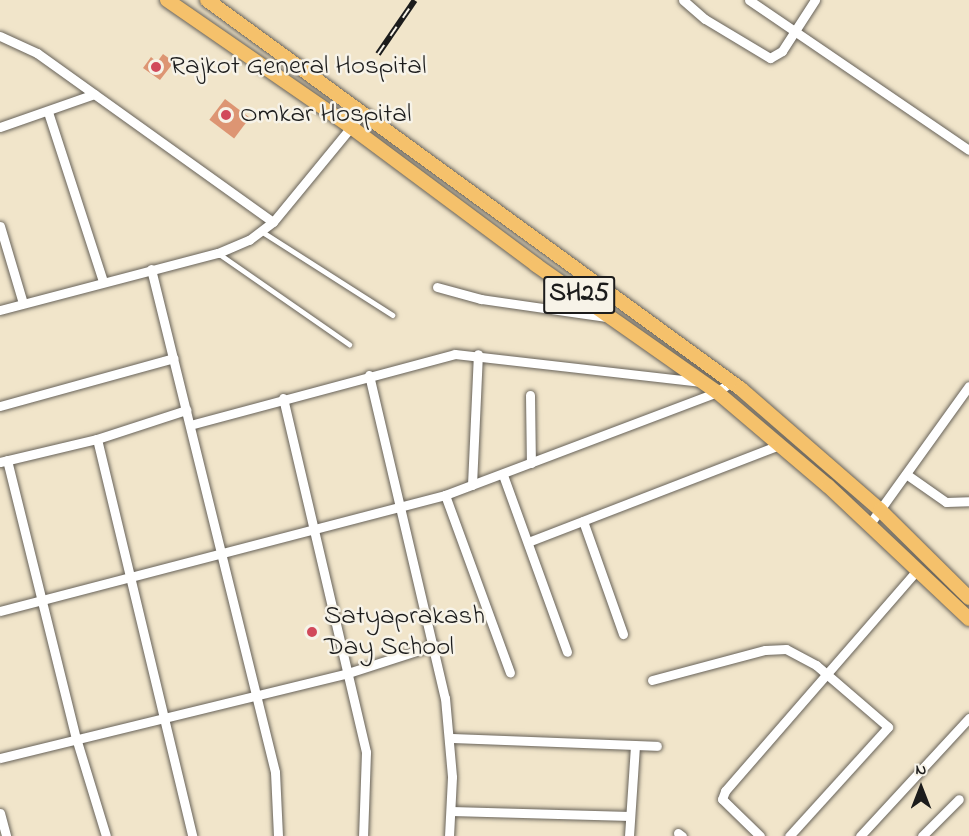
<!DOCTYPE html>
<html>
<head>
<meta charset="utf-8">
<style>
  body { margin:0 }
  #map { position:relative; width:969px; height:836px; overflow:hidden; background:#f1e5ca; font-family:"Indie Flower",sans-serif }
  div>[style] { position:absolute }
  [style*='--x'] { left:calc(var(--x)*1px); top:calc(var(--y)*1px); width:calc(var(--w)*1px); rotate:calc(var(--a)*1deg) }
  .building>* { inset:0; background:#dd9573; transform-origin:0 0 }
  .roads { filter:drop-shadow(0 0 2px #676259) drop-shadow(0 0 2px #676259) }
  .lane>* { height:4.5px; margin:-2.25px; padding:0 2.25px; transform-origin:2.25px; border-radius:2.25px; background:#fff }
  .street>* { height:9px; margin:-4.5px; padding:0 4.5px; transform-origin:4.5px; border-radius:4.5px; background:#fff }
  .primary>* { height:14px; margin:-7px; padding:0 7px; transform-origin:7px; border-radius:7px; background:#f5c16b }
  .rail>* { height:6px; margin-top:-3px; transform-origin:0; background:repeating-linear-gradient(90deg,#f7f3e8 0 11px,#1c1c1c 0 22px); box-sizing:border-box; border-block:2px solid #1c1c1c }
  .dots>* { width:16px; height:16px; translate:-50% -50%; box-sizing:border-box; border:3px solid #f7f3e8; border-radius:50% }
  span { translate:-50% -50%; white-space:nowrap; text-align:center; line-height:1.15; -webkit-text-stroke:5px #f7f3e8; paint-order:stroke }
  .shield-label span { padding:2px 4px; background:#f7f3e8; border:2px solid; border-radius:4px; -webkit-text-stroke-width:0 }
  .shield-label { font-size:26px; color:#1c1c1c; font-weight:700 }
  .poi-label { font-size:27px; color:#1c1c1c }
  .left { translate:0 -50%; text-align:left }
  .north { position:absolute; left:891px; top:758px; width:60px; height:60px; -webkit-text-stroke:4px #f7f3e8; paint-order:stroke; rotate:0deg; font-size:16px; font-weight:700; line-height:24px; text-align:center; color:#1c1c1c }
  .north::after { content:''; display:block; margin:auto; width:21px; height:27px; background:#1c1c1c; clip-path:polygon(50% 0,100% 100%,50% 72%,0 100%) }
</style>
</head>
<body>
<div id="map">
  <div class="building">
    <div style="clip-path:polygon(163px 54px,174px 62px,160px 80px,143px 68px,151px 57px,157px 62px)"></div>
    <div style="left:225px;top:99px;width:31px;height:26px;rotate:37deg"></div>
  </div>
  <div class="roads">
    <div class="lane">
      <div style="--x:261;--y:231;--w:156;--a:32.5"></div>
      <div style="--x:218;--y:253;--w:160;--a:34.8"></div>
    </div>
    <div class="street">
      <div style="--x:683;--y:0;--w:29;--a:41"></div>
      <div style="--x:705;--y:19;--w:76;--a:31"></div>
      <div style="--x:770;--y:58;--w:14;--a:-30"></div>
      <div style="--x:782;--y:51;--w:61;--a:-57.1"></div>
      <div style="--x:749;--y:0;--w:266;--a:34.3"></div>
      <div style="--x:0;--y:36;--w:41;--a:24.7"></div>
      <div style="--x:37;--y:53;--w:290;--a:35.6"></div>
      <div style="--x:48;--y:112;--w:178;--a:72"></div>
      <div style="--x:0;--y:127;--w:100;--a:-19.3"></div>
      <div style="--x:0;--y:226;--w:80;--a:73.4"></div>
      <div style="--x:151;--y:269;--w:518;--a:76.15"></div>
      <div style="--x:275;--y:772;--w:64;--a:87.3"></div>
      <div style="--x:437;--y:287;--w:46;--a:15.3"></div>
      <div style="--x:481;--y:299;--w:126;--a:8.2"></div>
      <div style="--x:0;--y:310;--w:225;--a:-14.7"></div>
      <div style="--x:218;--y:253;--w:34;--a:-23"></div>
      <div style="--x:249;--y:240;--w:30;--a:-37"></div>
      <div style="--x:273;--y:222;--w:139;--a:-50.6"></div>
      <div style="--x:369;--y:375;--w:332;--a:76.8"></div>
      <div style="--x:445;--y:698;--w:79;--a:84.9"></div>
      <div style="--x:452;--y:777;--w:59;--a:92.9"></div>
      <div style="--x:530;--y:395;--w:68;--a:89.2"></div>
      <div style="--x:283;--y:398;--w:364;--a:76.8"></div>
      <div style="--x:366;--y:752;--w:84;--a:92"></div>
      <div style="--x:0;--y:406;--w:180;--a:-15.4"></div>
      <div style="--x:190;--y:425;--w:274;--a:-15"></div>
      <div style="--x:455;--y:354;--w:246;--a:6.5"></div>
      <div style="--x:97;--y:439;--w:408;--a:76.5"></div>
      <div style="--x:7;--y:460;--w:286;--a:76.1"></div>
      <div style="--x:76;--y:738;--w:102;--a:73"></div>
      <div style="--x:0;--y:462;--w:100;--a:-13.3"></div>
      <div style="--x:97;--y:439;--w:94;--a:-18"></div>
      <div style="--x:906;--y:474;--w:49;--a:35"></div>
      <div style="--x:946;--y:502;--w:23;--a:-2"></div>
      <div style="--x:503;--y:475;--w:188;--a:70.1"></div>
      <div style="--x:472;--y:485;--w:131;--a:-87.4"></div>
      <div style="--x:445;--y:495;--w:189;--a:69.9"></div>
      <div style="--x:583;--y:521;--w:120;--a:70.5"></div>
      <div style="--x:869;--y:525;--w:171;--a:-54.3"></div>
      <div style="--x:528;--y:542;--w:269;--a:-21.1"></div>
      <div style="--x:0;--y:611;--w:460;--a:-14.6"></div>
      <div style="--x:445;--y:495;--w:291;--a:-20.7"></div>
      <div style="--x:717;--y:392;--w:17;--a:-36"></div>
      <div style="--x:652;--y:680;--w:117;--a:-14.9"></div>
      <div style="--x:765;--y:650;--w:21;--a:-3"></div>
      <div style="--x:786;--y:649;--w:34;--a:28"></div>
      <div style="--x:816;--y:665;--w:95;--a:40.7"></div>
      <div style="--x:888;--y:727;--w:147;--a:132.2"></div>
      <div style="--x:450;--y:738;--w:207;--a:2.2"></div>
      <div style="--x:0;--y:758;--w:358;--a:-13.7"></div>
      <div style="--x:348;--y:673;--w:91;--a:-17.8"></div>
      <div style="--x:451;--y:811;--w:179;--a:1.6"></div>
      <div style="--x:0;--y:813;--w:24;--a:75"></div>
      <div style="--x:678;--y:833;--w:5;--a:37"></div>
      <div style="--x:629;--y:836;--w:91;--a:-86.2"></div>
      <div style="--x:760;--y:836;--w:53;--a:-135.8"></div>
      <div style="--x:722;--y:799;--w:9;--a:-69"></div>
      <div style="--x:725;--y:791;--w:293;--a:-49"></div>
      <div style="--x:860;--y:836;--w:161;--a:-47.3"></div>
      <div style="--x:922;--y:836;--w:52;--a:-45"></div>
    </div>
    <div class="primary">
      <div style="--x:167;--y:0;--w:224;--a:34.6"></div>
      <div style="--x:351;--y:127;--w:231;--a:36.7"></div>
      <div style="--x:536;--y:265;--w:221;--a:35.1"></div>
      <div style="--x:717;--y:392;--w:145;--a:40.3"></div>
      <div style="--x:828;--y:486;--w:194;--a:43.3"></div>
      <div style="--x:207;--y:0;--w:661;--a:36.07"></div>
      <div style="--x:741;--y:389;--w:184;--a:41"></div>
      <div style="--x:880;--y:510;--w:125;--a:44.7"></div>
    </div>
  </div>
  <div class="rail">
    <div style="--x:378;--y:54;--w:65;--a:-55.6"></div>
  </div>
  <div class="dots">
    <div style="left:156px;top:67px;background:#d1495b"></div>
    <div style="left:226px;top:115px;background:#d1495b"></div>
    <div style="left:312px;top:632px;background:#d1495b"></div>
  </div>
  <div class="shield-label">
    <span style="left:579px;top:295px">SH25</span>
  </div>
  <div class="poi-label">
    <span class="left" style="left:170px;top:67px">Rajkot General Hospital</span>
    <span class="left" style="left:240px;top:115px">Omkar Hospital</span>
    <span class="left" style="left:324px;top:632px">Satyaprakash<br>Day School</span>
  </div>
  <div class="north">N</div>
</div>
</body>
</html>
